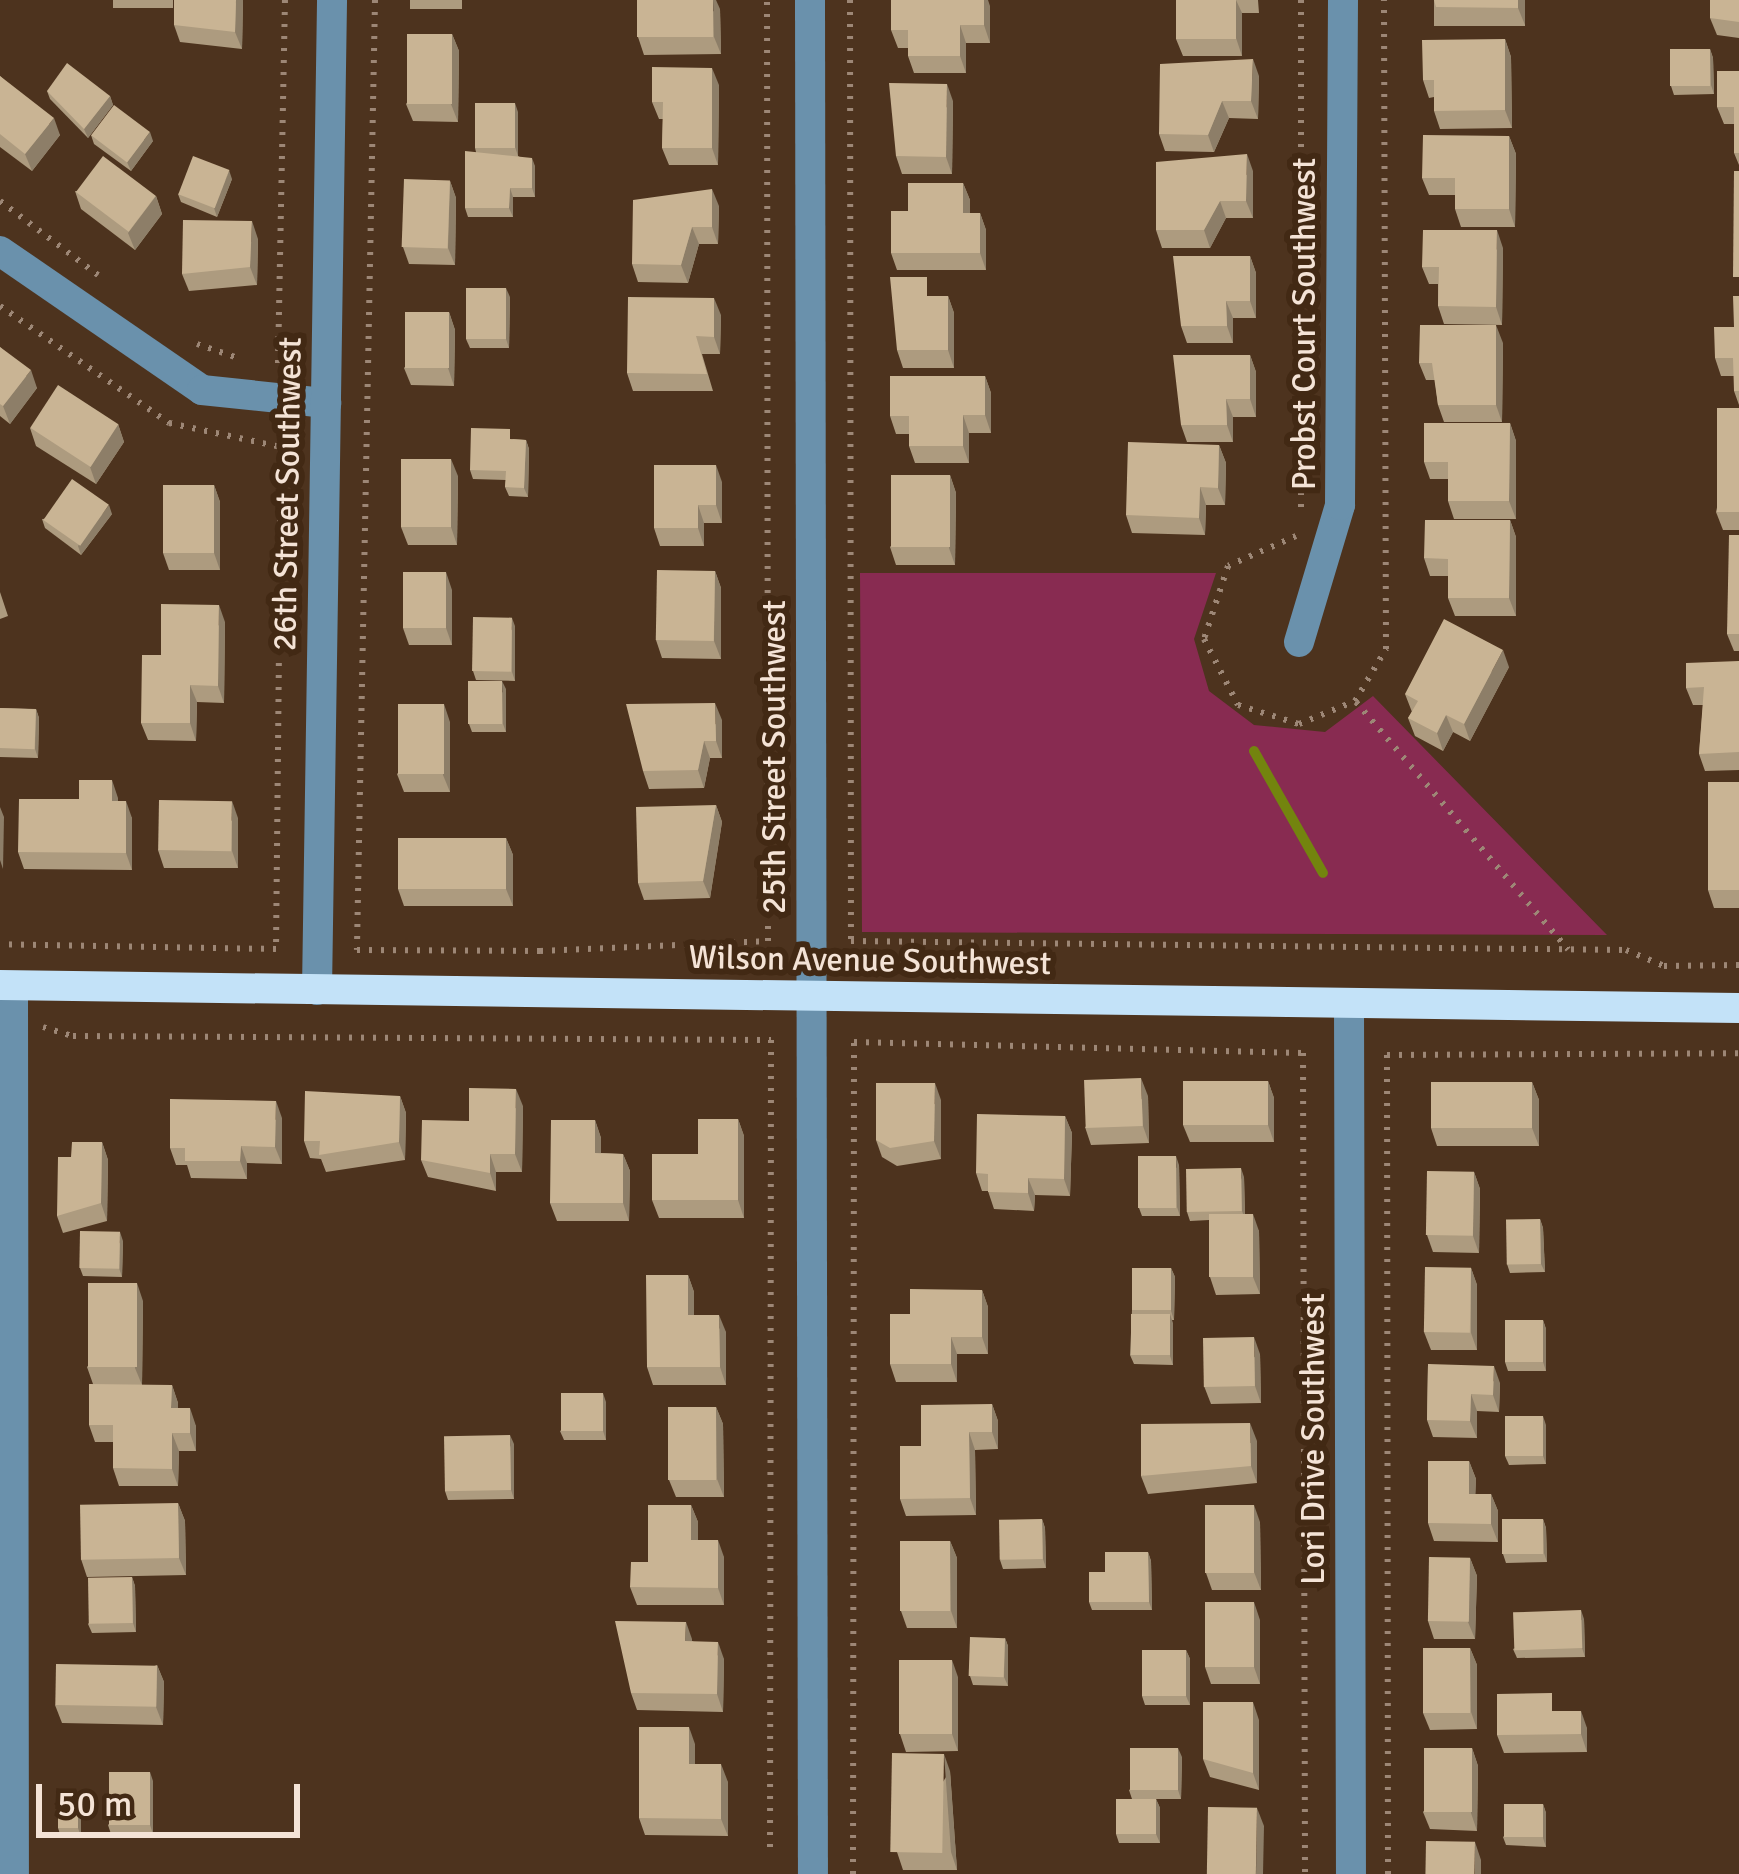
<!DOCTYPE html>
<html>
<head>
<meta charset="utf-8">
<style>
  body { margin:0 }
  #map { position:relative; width:1739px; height:1874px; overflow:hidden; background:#4d331e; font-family:Signika,sans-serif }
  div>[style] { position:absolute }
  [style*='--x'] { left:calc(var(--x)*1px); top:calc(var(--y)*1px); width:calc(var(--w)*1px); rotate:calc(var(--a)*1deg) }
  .green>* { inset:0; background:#882b51 }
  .stream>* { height:10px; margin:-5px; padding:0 5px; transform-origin:5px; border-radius:5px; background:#73840e }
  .path>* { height:6px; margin-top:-3px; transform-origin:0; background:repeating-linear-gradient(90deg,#9d8776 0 3px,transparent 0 12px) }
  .minor>* { height:30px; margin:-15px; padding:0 15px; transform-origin:15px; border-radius:15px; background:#6a91ac }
  .major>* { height:30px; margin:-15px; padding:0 15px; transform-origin:15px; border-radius:15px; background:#c3e2f8 }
  .wall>* { inset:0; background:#ad9b7f; transform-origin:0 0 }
  .shaded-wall>* { inset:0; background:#8d7e68 }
  .building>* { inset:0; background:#c9b494; transform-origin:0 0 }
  span { translate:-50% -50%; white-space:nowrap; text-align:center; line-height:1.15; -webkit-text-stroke:12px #422914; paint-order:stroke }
  .street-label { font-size:33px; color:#f4e3d6 }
  .scale { position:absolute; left:36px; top:1784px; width:264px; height:54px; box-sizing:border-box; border:6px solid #f4e3d6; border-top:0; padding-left:15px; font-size:36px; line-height:42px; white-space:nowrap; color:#f4e3d6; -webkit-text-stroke:9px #422914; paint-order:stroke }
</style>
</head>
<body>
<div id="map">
  <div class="green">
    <div style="clip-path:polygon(860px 573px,1216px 573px,1194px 639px,1209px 691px,1254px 725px,1325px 732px,1373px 696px,1607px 935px,862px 932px)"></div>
  </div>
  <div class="stream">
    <div style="--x:1254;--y:751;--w:140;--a:60.5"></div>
  </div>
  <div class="path">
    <div style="--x:375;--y:0;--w:950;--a:91.09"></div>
    <div style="--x:357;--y:950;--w:183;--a:0.3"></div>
    <div style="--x:540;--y:951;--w:228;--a:-2.5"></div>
    <div style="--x:768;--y:941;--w:941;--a:-90.06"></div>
    <div style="--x:850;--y:0;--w:941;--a:89.94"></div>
    <div style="--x:851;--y:941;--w:775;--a:0.67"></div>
    <div style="--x:1626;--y:950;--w:41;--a:22.8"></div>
    <div style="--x:1664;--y:966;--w:75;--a:-0.8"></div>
    <div style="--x:1301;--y:0;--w:512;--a:90"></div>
    <div style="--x:0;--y:201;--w:123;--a:37.1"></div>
    <div style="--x:0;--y:306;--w:206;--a:34.7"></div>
    <div style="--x:169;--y:423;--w:115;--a:12.1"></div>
    <div style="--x:281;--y:447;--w:502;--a:90.57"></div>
    <div style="--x:276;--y:949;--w:276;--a:-179"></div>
    <div style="--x:197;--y:344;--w:46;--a:18.8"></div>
    <div style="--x:278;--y:363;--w:363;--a:-88.9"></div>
    <div style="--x:1296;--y:536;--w:74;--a:156.2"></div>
    <div style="--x:1228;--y:566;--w:77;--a:108.2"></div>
    <div style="--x:1204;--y:639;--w:74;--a:62.7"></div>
    <div style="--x:1238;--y:705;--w:64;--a:17.3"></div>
    <div style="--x:1299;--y:724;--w:61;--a:-22.3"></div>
    <div style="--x:1355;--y:701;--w:61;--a:-59.2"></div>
    <div style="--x:1386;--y:649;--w:649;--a:-90.18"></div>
    <div style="--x:1356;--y:702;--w:326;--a:49.4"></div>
    <div style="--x:43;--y:1027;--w:31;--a:17"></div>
    <div style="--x:73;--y:1036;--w:698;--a:0.33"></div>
    <div style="--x:771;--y:1040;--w:815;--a:90.07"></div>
    <div style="--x:853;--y:1874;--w:832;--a:-89.93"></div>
    <div style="--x:854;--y:1042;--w:449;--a:1.4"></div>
    <div style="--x:1303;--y:1053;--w:821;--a:89.86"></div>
    <div style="--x:1388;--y:1874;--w:819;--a:-90.07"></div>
    <div style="--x:1387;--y:1055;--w:352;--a:-0.3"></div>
  </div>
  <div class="minor">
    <div style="--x:810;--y:0;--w:1874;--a:89.91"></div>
    <div style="--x:0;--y:251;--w:245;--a:34.5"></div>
    <div style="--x:202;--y:390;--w:125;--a:6"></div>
    <div style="--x:1299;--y:642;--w:143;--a:-73.3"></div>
    <div style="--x:1340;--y:505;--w:505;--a:-89.66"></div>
    <div style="--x:13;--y:986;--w:888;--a:89.94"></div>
    <div style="--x:317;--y:990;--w:990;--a:-89.13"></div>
    <div style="--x:1349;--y:1003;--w:871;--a:89.87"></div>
  </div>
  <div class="major">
    <div style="--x:0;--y:985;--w:1739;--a:0.76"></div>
  </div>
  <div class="wall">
    <div style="left:113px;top:0;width:60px;height:8px"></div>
    <div style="clip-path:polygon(243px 0,242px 49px,180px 42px,174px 25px)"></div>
    <div style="left:410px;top:0;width:52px;height:9px"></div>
    <div style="clip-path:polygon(1176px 0,1258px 0,1259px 13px,1242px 13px,1242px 56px,1183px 56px,1176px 39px)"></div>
    <div style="left:1434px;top:0;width:91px;height:26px"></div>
    <div style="clip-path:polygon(1739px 0,1739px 38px,1717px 35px,1710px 18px)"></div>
    <div style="clip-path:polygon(990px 6px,990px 43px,966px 43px,966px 73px,914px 73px,908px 56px,908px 48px,898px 48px,891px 30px)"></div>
    <div style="clip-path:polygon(720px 9px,721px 54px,644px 55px,638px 37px)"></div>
    <div style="clip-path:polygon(452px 34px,459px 51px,458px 122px,413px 121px,406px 104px)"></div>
    <div style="clip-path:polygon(1505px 39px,1511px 57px,1512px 128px,1440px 129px,1434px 111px,1434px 97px,1429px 98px,1423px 80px)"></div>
    <div style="clip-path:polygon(1710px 49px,1713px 58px,1714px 94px,1674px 95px,1671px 86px)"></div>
    <div style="clip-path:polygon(1739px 71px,1739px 165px,1734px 153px,1734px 124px,1724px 124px,1717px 107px)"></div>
    <div style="clip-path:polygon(0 76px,60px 135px,32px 171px,0 147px)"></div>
    <div style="clip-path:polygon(1259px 76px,1258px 119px,1229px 118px,1214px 152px,1165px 151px,1159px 134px)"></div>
    <div style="clip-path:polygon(719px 85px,718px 165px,669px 165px,662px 148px,663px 119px,659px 119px,652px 102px)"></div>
    <div style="clip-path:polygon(47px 91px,110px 96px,113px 105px,88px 138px,50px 99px)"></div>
    <div style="clip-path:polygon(953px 101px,952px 174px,902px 174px,896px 156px)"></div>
    <div style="clip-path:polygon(518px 112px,518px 156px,535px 166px,535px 197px,513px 197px,513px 217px,468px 217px,465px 208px,476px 152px,475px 148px)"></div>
    <div style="clip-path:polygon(91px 135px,153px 141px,131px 171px,94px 144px)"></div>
    <div style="clip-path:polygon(1509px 136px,1516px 154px,1515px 227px,1461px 227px,1455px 209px,1455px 195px,1429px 195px,1422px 178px)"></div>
    <div style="clip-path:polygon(1253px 171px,1253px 218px,1226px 218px,1210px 248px,1162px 248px,1156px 230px)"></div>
    <div style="clip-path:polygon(232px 179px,217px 217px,181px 202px,178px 194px)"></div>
    <div style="clip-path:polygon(450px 181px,456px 198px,455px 265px,409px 264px,403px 247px)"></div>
    <div style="clip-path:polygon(963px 183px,970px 200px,970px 213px,980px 213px,986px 230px,986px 270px,897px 270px,891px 253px,908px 211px)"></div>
    <div style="clip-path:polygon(75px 191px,156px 196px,162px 214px,135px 250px,81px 209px)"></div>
    <div style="clip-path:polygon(719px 206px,718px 244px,699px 244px,688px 283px,638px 282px,632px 264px)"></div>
    <div style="clip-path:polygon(258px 239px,257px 285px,189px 291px,182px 274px)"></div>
    <div style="clip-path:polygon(1503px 248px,1502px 325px,1444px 324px,1438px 306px,1438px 284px,1429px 284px,1422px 267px)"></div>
    <div style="clip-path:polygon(1250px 256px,1256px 273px,1256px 318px,1233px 318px,1233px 343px,1187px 343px,1181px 326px)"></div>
    <div style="clip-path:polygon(934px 296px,948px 296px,954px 313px,954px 368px,903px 368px,897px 350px)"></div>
    <div style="clip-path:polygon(1739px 296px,1739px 405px,1734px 391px,1734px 376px,1721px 376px,1715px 358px,1734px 327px)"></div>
    <div style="clip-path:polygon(510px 297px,509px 348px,470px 348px,466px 339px)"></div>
    <div style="clip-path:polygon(449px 312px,455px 330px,454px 386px,411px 385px,404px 368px)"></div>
    <div style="clip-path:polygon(721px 315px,720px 354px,702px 354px,713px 391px,633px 391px,627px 373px)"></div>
    <div style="clip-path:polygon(1503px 343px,1502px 422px,1444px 422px,1438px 405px,1435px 380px,1426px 380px,1419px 363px)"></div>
    <div style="clip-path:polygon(0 347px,37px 388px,10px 424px,0 416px)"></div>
    <div style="clip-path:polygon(1250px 355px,1256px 372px,1256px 417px,1233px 417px,1233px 442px,1187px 442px,1181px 425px)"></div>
    <div style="clip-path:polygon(985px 376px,991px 393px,991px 433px,969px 433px,969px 463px,915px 463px,909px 446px,909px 434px,896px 434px,890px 416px)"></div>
    <div style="clip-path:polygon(1739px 408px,1739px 530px,1723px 530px,1716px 512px)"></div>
    <div style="clip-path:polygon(1510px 423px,1516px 441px,1516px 519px,1454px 519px,1448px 501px,1448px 479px,1430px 479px,1424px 462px)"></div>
    <div style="clip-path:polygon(118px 424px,124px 442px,96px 484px,36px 446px,30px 428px)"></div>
    <div style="clip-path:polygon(513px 439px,526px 440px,529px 449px,528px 497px,509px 496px,505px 487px,506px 480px,473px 479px,470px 470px)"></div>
    <div style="clip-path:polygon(1219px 445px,1226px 463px,1225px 505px,1206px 505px,1205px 535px,1132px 533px,1126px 515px)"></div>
    <div style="clip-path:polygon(950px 475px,956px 493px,955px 565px,896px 565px,890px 547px)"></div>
    <div style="clip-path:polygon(458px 476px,457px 545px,408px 545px,401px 527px)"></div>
    <div style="clip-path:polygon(722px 482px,722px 523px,704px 523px,704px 546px,660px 546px,654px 528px)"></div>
    <div style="clip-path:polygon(214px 485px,220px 502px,220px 570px,169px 570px,163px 553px)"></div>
    <div style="clip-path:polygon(112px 514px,81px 555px,45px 528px,42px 519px)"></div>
    <div style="clip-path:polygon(1510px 520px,1516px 537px,1516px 616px,1455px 616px,1448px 598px,1448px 576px,1430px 576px,1424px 558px)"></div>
    <div style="clip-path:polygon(1739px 535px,1739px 651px,1734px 651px,1727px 634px)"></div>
    <div style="clip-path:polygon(715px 571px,721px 588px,721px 659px,662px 658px,656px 640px)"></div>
    <div style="clip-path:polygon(452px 590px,452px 645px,409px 645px,403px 628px)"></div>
    <div style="clip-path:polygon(0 592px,8px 616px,0 619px)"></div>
    <div style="clip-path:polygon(225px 622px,224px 703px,197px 702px,196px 741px,148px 740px,141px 723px,161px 655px)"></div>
    <div style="clip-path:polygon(515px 626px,515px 681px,476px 680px,473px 671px)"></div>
    <div style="clip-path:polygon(1739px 661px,1739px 770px,1705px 771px,1699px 754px,1703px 705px,1693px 705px,1686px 688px)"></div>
    <div style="clip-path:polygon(1509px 667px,1470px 741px,1453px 732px,1443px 751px,1415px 736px,1408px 718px,1412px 712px,1405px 694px)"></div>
    <div style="clip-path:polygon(506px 689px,506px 732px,472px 732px,469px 724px)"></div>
    <div style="clip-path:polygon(0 708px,36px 709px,39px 718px,38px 758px,0 757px)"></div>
    <div style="clip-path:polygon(722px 720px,722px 758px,710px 758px,704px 788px,649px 789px,643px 771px)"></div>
    <div style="clip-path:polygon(450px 722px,450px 792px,404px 792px,397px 774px)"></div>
    <div style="clip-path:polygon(1739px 782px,1739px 908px,1714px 908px,1708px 890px)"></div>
    <div style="clip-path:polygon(118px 798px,118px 801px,132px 818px,132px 870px,24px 869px,18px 852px,79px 799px)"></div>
    <div style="clip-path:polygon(716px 805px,722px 822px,710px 898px,644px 900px,638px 883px)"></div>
    <div style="clip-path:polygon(238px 818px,238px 868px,164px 868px,158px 850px)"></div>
    <div style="clip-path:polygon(506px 838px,513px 855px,513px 906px,404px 906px,398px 889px)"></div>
    <div style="clip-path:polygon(1268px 1081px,1274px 1098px,1274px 1142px,1190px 1142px,1183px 1125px)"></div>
    <div style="clip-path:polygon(1532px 1082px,1539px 1100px,1539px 1146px,1437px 1146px,1431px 1128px)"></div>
    <div style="clip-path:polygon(400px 1096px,406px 1113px,405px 1160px,326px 1172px,321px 1159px,310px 1158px,304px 1141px)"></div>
    <div style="clip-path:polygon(1148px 1096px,1149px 1143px,1091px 1145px,1085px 1127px)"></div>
    <div style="clip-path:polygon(941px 1100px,941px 1159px,897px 1166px,882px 1157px,876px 1140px)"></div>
    <div style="clip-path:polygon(523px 1106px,522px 1172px,496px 1172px,496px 1191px,428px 1177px,421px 1160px,469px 1121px)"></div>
    <div style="clip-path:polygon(1065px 1116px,1072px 1133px,1070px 1196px,1035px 1195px,1034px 1211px,994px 1209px,988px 1191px,982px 1191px,976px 1173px)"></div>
    <div style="clip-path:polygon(282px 1118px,282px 1164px,247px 1163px,247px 1179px,191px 1178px,187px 1165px,176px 1165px,170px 1148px)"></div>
    <div style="clip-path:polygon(738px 1119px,744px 1136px,744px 1218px,659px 1218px,652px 1200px,698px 1154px)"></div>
    <div style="clip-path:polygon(595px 1120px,601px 1138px,601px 1153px,623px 1154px,630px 1171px,629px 1221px,557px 1221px,550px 1203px)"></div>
    <div style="clip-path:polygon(102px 1142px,108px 1160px,107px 1221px,63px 1233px,57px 1216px,71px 1157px)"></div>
    <div style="clip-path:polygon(1179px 1165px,1180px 1216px,1142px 1216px,1139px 1208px)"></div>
    <div style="clip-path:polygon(1474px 1172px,1480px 1189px,1479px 1253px,1433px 1252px,1427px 1235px)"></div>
    <div style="clip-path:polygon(1244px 1177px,1245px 1214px,1259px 1231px,1260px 1294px,1216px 1295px,1210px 1277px,1209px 1220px,1190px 1221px,1187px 1212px)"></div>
    <div style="clip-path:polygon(1540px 1219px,1543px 1228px,1545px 1272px,1510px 1273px,1507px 1264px)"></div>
    <div style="clip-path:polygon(123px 1241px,122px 1277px,83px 1276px,80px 1268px)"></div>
    <div style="clip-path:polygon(1171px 1268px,1175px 1277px,1174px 1320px,1172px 1320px,1173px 1365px,1134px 1364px,1130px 1355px,1132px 1310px)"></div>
    <div style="clip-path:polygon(1471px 1268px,1477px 1285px,1477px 1350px,1431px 1350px,1424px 1332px)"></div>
    <div style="clip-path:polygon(688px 1275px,694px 1292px,694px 1315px,726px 1332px,726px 1385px,653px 1385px,647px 1367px)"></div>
    <div style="clip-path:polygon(982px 1290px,988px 1307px,988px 1354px,957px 1354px,957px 1382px,896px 1382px,890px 1364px,910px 1314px)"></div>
    <div style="clip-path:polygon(143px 1301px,142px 1385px,172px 1385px,178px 1403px,178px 1408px,196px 1426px,196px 1451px,179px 1451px,178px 1486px,119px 1486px,113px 1468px,113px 1442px,95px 1442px,89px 1425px,93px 1384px,87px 1367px)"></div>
    <div style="clip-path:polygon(1543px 1320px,1546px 1329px,1546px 1371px,1508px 1371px,1505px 1362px)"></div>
    <div style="clip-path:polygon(1260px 1354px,1261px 1403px,1211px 1404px,1204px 1386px)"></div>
    <div style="clip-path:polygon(1428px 1364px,1500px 1383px,1499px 1412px,1477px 1411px,1477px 1438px,1433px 1437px,1427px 1420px)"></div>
    <div style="clip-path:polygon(606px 1402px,606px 1440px,564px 1440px,560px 1431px)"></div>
    <div style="clip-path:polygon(992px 1404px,998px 1421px,998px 1449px,975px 1450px,976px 1515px,906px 1516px,900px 1499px,921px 1446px)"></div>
    <div style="clip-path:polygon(716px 1407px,723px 1424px,724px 1497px,676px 1497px,669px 1480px)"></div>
    <div style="clip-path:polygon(1546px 1425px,1546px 1464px,1509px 1465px,1505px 1456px)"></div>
    <div style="clip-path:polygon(1257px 1441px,1257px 1483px,1148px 1494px,1141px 1476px)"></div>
    <div style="clip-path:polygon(514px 1444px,514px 1499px,448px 1500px,445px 1491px)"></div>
    <div style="clip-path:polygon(1469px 1461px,1476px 1479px,1475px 1494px,1491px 1494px,1498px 1511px,1498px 1542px,1434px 1541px,1428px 1523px)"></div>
    <div style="clip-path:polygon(178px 1503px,185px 1521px,186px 1575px,87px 1577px,81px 1559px)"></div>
    <div style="clip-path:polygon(691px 1505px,698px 1522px,698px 1540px,724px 1557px,724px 1605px,637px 1605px,630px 1587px)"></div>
    <div style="clip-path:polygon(1042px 1519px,1045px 1528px,1046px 1568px,1003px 1569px,1000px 1560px)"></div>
    <div style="clip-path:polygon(1543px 1519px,1546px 1528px,1547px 1562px,1506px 1563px,1503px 1554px)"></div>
    <div style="clip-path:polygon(1260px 1522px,1261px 1590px,1212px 1590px,1206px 1573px)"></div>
    <div style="clip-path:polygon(950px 1541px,957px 1558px,957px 1628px,907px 1628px,901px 1611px)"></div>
    <div style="clip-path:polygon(1148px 1552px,1151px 1561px,1152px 1610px,1092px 1610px,1089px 1602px,1105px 1572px)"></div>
    <div style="clip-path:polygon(1470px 1558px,1477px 1576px,1475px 1639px,1434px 1639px,1428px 1621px)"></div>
    <div style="clip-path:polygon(132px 1577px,135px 1586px,136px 1632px,92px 1633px,88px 1624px)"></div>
    <div style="clip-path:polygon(1584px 1619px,1585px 1657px,1517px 1658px,1513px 1649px)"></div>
    <div style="clip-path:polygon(1260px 1620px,1260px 1684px,1211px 1684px,1205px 1667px)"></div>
    <div style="clip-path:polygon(1005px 1638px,1008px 1646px,1008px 1686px,973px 1685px,970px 1676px)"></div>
    <div style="clip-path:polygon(692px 1639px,692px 1641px,724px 1659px,723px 1712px,637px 1710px,631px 1693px)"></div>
    <div style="clip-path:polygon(1470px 1648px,1477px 1665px,1477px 1729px,1430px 1730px,1423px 1713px)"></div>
    <div style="clip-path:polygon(1186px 1650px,1190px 1659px,1190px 1705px,1145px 1705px,1142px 1696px)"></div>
    <div style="clip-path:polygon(157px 1665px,164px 1682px,163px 1725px,62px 1723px,55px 1705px)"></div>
    <div style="clip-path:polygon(958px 1677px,958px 1751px,906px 1752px,900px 1734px)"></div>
    <div style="clip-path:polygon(1559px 1711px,1587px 1728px,1587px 1752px,1504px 1753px,1497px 1735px)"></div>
    <div style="clip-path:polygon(1259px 1720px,1259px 1790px,1210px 1777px,1203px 1759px)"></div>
    <div style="clip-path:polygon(695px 1744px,695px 1764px,728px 1782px,728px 1836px,645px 1835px,639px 1818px)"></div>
    <div style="clip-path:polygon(1472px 1748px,1478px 1766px,1477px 1831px,1430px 1829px,1423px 1812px)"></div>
    <div style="clip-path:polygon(1182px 1757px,1181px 1799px,1132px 1799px,1129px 1790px)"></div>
    <div style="clip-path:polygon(950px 1771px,957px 1870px,903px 1870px,897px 1852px)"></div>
    <div style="clip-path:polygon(153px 1781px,153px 1834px,111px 1834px,108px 1825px)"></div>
    <div style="clip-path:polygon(78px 1795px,81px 1804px,81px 1837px,61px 1837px,58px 1828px)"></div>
    <div style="clip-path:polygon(1156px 1799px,1160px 1808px,1160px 1843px,1119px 1843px,1116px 1834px)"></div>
    <div style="clip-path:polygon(1543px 1804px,1546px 1813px,1546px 1847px,1506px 1845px,1503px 1837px)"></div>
  </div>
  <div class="shaded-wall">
    <div style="clip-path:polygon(236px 0,243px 0,242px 49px,235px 32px)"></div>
    <div style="clip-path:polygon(713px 0,716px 0,720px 9px,721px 54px,714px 37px)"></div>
    <div style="clip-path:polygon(984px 0,988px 0,990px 6px,990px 43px,984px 25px)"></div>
    <div style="clip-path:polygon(1236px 0,1242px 13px,1242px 56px,1236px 38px)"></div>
    <div style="clip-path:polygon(1518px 0,1525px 0,1525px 25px,1518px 8px)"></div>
    <div style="clip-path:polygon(960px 25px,966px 43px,966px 73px,960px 56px)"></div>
    <div style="clip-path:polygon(452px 34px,459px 51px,458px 122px,451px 104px)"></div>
    <div style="clip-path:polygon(1505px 39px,1511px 57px,1512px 128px,1505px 110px)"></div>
    <div style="clip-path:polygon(1710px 49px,1713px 58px,1714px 94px,1711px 85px)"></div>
    <div style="clip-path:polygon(1253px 59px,1259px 76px,1258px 119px,1251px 101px)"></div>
    <div style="clip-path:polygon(712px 68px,719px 85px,718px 165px,712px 148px)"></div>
    <div style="clip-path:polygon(947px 84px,953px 101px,952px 174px,946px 157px)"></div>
    <div style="clip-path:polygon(110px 96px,113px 105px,88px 138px,84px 129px)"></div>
    <div style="clip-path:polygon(1222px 101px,1229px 118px,1214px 152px,1208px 135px)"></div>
    <div style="clip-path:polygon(515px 103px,518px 112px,518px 156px,515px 147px)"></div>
    <div style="clip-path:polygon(54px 118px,60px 135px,32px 171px,25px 154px)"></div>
    <div style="clip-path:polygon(150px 132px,153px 141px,131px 171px,127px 162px)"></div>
    <div style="clip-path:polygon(1509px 136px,1516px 154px,1515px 227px,1509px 209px)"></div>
    <div style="clip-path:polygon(1247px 154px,1253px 171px,1253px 218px,1246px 201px)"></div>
    <div style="clip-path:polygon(532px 158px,535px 166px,535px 197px,532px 188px)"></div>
    <div style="clip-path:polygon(229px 170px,232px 179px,217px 217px,214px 208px)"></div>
    <div style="clip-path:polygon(450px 181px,456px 198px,455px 265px,448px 248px)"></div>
    <div style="clip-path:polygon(963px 183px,970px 200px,970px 230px,963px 213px)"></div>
    <div style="clip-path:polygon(510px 188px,513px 197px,513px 217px,509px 208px)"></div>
    <div style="clip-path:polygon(712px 189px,719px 206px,718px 244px,712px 227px)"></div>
    <div style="clip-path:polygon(156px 196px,162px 214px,135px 250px,128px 233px)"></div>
    <div style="clip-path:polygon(1220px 201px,1226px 218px,1210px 248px,1204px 230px)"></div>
    <div style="clip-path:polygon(980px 213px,986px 230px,986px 270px,980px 253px)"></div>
    <div style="clip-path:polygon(252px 221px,258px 239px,257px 285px,250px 267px)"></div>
    <div style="clip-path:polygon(692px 227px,699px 244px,688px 283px,681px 265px)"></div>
    <div style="clip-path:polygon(1497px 230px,1503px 248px,1502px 325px,1496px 307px)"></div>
    <div style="clip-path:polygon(1250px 256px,1256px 273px,1256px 318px,1250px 301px)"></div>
    <div style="clip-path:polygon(506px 288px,510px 297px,509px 348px,506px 339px)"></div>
    <div style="clip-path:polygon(948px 296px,954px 313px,954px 368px,948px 350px)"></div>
    <div style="clip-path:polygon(714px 298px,721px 315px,720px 354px,714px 337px)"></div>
    <div style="clip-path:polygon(1226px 301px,1233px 318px,1233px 343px,1227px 326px)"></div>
    <div style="clip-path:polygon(449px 312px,455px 330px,454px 386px,448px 368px)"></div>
    <div style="clip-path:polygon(1496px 325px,1503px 343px,1502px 422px,1496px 405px)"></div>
    <div style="clip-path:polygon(1250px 355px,1256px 372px,1256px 417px,1250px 399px)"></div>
    <div style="clip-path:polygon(31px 370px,37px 388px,10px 424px,3px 406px)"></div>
    <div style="clip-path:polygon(985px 376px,991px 393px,991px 433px,985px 415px)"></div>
    <div style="clip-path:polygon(1226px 399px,1233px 417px,1233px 442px,1227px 425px)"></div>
    <div style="clip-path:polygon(963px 415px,969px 433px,969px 463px,963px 446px)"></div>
    <div style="clip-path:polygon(1510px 423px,1516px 441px,1516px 519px,1509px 501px)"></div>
    <div style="clip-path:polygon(118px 424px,124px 442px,96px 484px,90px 467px)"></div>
    <div style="clip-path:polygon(526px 440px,529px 449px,528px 497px,524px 488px)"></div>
    <div style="clip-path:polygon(1219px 445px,1226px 463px,1225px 505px,1218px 488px)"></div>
    <div style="clip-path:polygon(451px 459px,458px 476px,457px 545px,451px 527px)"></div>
    <div style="clip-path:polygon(716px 465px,722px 482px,722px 523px,716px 505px)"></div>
    <div style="clip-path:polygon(950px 475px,956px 493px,955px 565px,949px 548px)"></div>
    <div style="clip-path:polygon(214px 485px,220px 502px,220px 570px,214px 553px)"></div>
    <div style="clip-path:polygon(1200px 487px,1206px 505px,1205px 535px,1199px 518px)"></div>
    <div style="clip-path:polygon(109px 505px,112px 514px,81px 555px,78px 546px)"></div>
    <div style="clip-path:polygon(698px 505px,704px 523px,704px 546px,698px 528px)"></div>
    <div style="clip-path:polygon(1510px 520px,1516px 537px,1516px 616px,1509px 598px)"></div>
    <div style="clip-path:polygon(715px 571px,721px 588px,721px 659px,714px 641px)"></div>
    <div style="clip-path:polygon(446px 572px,452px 590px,452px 645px,446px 628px)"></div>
    <div style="clip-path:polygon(219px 605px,225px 622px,224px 703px,218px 686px)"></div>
    <div style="clip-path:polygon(512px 618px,515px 626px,515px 681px,512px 672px)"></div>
    <div style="clip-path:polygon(1503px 650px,1509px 667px,1470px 741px,1464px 724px)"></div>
    <div style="clip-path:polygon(502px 681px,506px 689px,506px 732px,503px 724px)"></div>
    <div style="clip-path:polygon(190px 685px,197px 702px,196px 741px,190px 723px)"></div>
    <div style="clip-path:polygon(715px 703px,722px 720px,722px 758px,716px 741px)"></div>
    <div style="clip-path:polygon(444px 704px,450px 722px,450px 792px,443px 775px)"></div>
    <div style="clip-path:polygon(36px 709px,39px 718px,38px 758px,35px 749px)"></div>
    <div style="clip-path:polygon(1446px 715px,1453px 732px,1443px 751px,1437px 733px)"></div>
    <div style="clip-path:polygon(704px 741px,710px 758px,704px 788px,698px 770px)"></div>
    <div style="clip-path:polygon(112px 780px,118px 798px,118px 818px,112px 801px)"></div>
    <div style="clip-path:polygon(126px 801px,132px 818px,132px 870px,126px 853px)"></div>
    <div style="clip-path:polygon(232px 801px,238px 818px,238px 868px,232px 851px)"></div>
    <div style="clip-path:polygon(716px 805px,722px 822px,710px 898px,703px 881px)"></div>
    <div style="clip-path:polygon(0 807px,4px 817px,3px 869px,0 860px)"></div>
    <div style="clip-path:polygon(506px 838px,513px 855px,513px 906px,506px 889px)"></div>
    <div style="clip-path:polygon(1141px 1078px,1148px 1096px,1149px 1143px,1143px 1126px)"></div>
    <div style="clip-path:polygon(1268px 1081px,1274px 1098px,1274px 1142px,1268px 1125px)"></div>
    <div style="clip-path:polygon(1532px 1082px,1539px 1100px,1539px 1146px,1532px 1128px)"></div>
    <div style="clip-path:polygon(935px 1083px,941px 1100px,941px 1159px,934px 1141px)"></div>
    <div style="clip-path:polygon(516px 1089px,523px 1106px,522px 1172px,515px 1154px)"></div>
    <div style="clip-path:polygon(400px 1096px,406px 1113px,405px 1160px,399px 1142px)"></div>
    <div style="clip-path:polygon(276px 1101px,282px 1118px,282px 1164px,275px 1147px)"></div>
    <div style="clip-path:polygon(1065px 1116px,1072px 1133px,1070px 1196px,1064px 1179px)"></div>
    <div style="clip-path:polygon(738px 1119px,744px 1136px,744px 1218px,738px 1200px)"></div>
    <div style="clip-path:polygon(595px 1120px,601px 1138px,601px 1171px,595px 1153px)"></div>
    <div style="clip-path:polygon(102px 1142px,108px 1160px,107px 1221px,101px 1203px)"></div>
    <div style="clip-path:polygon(241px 1146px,247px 1163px,247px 1179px,240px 1161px)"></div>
    <div style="clip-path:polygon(490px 1154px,496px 1172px,496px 1191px,490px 1173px)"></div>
    <div style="clip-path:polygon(623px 1154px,630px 1171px,629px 1221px,623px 1203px)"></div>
    <div style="clip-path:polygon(1176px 1156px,1179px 1165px,1180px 1216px,1177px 1207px)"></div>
    <div style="clip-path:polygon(1241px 1168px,1244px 1177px,1245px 1220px,1242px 1211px)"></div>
    <div style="clip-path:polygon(1474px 1172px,1480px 1189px,1479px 1253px,1473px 1236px)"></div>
    <div style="clip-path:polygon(1028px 1178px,1035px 1195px,1034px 1211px,1028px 1193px)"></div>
    <div style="clip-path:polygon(1253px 1214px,1259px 1231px,1260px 1294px,1253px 1277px)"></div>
    <div style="clip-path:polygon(1540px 1219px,1543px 1228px,1545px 1272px,1541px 1264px)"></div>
    <div style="clip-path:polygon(120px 1232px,123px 1241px,122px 1277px,119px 1268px)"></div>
    <div style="clip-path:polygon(1171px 1268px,1175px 1277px,1174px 1320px,1171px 1311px)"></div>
    <div style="clip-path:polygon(1471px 1268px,1477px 1285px,1477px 1350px,1471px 1333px)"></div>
    <div style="clip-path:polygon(688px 1275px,694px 1292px,694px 1332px,688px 1315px)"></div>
    <div style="clip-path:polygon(137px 1283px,143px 1301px,142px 1385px,135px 1368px)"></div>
    <div style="clip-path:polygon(982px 1290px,988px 1307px,988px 1354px,982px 1337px)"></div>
    <div style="clip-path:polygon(1170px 1314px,1173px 1323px,1173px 1365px,1170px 1356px)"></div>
    <div style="clip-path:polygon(719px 1315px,726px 1332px,726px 1385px,720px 1367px)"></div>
    <div style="clip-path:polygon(1543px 1320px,1546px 1329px,1546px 1371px,1543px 1362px)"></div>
    <div style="clip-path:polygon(951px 1337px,957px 1354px,957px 1382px,951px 1364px)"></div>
    <div style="clip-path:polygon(1254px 1337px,1260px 1354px,1261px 1403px,1255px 1386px)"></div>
    <div style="clip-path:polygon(1494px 1366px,1500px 1383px,1499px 1412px,1493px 1395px)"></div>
    <div style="clip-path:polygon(172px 1385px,178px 1403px,178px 1426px,171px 1408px)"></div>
    <div style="clip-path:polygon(603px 1393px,606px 1402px,606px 1440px,603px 1431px)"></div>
    <div style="clip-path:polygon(1471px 1394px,1477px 1411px,1477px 1438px,1470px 1421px)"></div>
    <div style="clip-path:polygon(992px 1404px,998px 1421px,998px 1449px,992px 1432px)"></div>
    <div style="clip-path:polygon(716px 1407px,723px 1424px,724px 1497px,717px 1479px)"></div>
    <div style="clip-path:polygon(190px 1408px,196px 1426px,196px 1451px,190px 1433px)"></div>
    <div style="clip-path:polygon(1543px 1416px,1546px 1425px,1546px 1464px,1543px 1456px)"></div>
    <div style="clip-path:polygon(1250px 1423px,1257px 1441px,1257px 1483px,1251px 1466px)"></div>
    <div style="clip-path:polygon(969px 1432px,975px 1450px,976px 1515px,970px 1498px)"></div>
    <div style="clip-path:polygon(172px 1433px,179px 1451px,178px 1486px,172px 1469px)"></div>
    <div style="clip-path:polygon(510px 1435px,514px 1444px,514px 1499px,511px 1490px)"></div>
    <div style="clip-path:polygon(1469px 1461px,1476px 1479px,1475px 1511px,1469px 1494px)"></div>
    <div style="clip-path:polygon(1491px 1494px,1498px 1511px,1498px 1542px,1491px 1524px)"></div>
    <div style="clip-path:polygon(178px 1503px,185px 1521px,186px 1575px,179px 1558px)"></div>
    <div style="clip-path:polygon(691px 1505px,698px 1522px,698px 1557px,691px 1540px)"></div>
    <div style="clip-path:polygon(1254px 1505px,1260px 1522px,1261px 1590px,1254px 1572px)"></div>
    <div style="clip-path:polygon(1042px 1519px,1045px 1528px,1046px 1568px,1043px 1559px)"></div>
    <div style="clip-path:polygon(1543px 1519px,1546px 1528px,1547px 1562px,1544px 1553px)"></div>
    <div style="clip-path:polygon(718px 1540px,724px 1557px,724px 1605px,718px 1588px)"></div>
    <div style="clip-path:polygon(950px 1541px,957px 1558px,957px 1628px,951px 1611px)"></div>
    <div style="clip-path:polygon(1148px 1552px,1151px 1561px,1152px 1610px,1149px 1602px)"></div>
    <div style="clip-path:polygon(1470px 1558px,1477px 1576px,1475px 1639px,1468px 1622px)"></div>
    <div style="clip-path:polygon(132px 1577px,135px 1586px,136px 1632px,133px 1623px)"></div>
    <div style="clip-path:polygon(1254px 1602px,1260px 1620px,1260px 1684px,1254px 1667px)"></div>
    <div style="clip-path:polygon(1581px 1610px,1584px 1619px,1585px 1657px,1582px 1648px)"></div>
    <div style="clip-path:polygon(686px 1622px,692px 1639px,692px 1659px,685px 1641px)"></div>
    <div style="clip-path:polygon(1005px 1638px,1008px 1646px,1008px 1686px,1004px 1677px)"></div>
    <div style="clip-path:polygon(718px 1642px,724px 1659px,723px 1712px,717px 1694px)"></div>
    <div style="clip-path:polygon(1470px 1648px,1477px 1665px,1477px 1729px,1471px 1712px)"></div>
    <div style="clip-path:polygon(1186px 1650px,1190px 1659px,1190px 1705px,1186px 1696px)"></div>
    <div style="clip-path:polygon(952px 1660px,958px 1677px,958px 1751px,952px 1734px)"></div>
    <div style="clip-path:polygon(157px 1665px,164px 1682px,163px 1725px,156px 1707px)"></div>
    <div style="clip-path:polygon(1253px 1702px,1259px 1720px,1259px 1790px,1253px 1773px)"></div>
    <div style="clip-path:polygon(1581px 1711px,1587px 1728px,1587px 1752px,1581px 1734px)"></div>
    <div style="clip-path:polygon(689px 1727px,695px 1744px,695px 1782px,689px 1764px)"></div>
    <div style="clip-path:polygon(1178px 1748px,1182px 1757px,1181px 1799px,1178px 1790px)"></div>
    <div style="clip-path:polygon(1472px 1748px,1478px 1766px,1477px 1831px,1471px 1813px)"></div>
    <div style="clip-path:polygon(944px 1754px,950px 1771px,957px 1870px,951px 1852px)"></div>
    <div style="clip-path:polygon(721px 1764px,728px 1782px,728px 1836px,721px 1819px)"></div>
    <div style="clip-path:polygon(150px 1772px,153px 1781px,153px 1834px,150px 1825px)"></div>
    <div style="clip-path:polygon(78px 1795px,81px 1804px,81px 1837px,78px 1828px)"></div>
    <div style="clip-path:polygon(1156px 1799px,1160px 1808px,1160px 1843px,1156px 1834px)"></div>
    <div style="clip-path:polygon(1543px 1804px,1546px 1813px,1546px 1847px,1543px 1838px)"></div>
    <div style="clip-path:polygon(1257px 1808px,1264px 1826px,1263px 1874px,1256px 1874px)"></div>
    <div style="clip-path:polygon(1475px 1842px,1481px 1860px,1481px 1874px,1475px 1874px)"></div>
  </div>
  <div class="building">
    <div style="clip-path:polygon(174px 0,236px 0,235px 32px,174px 25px)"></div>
    <div style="left:637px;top:0;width:76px;height:37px"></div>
    <div style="clip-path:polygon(891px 0,984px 0,984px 25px,960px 25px,960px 56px,908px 56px,908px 30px,891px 30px)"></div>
    <div style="left:1176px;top:0;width:60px;height:39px"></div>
    <div style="clip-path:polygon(1434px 0,1518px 0,1518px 8px,1436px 7px)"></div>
    <div style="clip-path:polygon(1710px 0,1739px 0,1739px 22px,1710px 18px)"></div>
    <div style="left:407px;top:34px;width:45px;height:70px"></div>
    <div style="clip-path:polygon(1505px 39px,1505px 110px,1434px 111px,1434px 80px,1423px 80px,1422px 40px)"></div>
    <div style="left:1670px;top:49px;width:40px;height:37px"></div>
    <div style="clip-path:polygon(1253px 59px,1251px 101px,1222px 101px,1208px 135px,1159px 134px,1160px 64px)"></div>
    <div style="clip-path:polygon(67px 63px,110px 96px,84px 129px,47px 91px)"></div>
    <div style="clip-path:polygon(652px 67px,712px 68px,712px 148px,662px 148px,663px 102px,652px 102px)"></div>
    <div style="clip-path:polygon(1717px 71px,1739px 71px,1739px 153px,1734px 153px,1734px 107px,1717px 107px)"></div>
    <div style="clip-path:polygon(0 76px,54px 118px,25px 154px,0 134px)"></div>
    <div style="clip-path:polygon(889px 83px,947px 84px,946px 157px,896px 156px)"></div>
    <div style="left:475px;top:103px;width:40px;height:45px"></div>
    <div style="left:114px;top:105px;width:45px;height:38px;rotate:37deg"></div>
    <div style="clip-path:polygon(1423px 135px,1509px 136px,1509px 209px,1455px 209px,1455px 178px,1422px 178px)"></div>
    <div style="clip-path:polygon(465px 151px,532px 158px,532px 188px,510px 188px,509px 208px,465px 208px)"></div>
    <div style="clip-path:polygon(1247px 154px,1246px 201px,1220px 201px,1204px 230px,1156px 230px,1156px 162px)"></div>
    <div style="left:103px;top:156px;width:66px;height:45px;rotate:37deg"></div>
    <div style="left:193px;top:156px;width:39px;height:41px;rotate:21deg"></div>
    <div style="clip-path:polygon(1734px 171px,1739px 171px,1739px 277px,1733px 277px)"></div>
    <div style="left:404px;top:179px;width:46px;height:68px;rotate:2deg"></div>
    <div style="clip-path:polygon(908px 183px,963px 183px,963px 213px,980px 213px,980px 253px,891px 253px,891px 211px,908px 211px)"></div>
    <div style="clip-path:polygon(712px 189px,712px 227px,692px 227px,681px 265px,632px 264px,633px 200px)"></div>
    <div style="clip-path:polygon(183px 220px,252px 221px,250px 267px,182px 274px)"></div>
    <div style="clip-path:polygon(1423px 230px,1497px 230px,1496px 307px,1438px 306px,1439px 267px,1422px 267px)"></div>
    <div style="clip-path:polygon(1173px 256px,1250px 256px,1250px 301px,1226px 301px,1227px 326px,1181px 326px)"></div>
    <div style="clip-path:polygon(890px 277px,927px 277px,927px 296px,948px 296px,948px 350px,897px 350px)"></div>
    <div style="left:466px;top:288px;width:40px;height:51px"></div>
    <div style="clip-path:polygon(1733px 296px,1739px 296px,1739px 391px,1734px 391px,1733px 358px,1715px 358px,1714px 327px,1734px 327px)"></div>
    <div style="clip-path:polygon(628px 297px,714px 298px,714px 337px,696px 336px,707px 374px,627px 373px)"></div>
    <div style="left:405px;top:312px;width:44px;height:56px"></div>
    <div style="clip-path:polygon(1420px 325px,1496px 325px,1496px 405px,1438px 405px,1432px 363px,1419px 363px)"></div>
    <div style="clip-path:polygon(0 347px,31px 370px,3px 406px,0 404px)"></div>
    <div style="clip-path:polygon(1173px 355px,1250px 355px,1250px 399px,1226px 399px,1227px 425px,1181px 425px)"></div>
    <div style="clip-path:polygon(890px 376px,985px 376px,985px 415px,963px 415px,963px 446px,909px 446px,909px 416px,890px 416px)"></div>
    <div style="left:58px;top:385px;width:72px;height:51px;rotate:33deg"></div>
    <div style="left:1717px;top:408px;width:22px;height:104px"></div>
    <div style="clip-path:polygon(1424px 423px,1510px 423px,1509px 501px,1448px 501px,1448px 462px,1424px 462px)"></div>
    <div style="clip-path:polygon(471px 428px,510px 429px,510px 439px,526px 440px,524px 488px,505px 487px,506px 471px,470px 470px)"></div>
    <div style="clip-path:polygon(1128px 442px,1219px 445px,1218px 488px,1200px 487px,1199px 518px,1126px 515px)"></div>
    <div style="left:401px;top:459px;width:50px;height:68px"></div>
    <div style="clip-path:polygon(654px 465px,716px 465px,716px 505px,698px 505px,698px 528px,654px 528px)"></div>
    <div style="left:891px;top:475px;width:59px;height:72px"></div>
    <div style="left:72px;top:479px;width:45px;height:50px;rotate:35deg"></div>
    <div style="left:163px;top:485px;width:51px;height:68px"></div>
    <div style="clip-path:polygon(1425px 520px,1510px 520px,1509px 598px,1448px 598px,1448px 559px,1424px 558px)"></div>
    <div style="clip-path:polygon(1729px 535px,1739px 535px,1739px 634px,1727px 634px)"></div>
    <div style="left:657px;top:570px;width:58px;height:70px;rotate:1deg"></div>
    <div style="left:403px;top:572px;width:43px;height:56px"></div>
    <div style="clip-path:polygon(161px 604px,219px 605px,218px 686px,190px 685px,190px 723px,141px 723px,142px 655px,161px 655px)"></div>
    <div style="left:473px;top:617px;width:39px;height:54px;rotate:1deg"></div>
    <div style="clip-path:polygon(1444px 619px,1503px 650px,1464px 724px,1446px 715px,1437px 733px,1408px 718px,1418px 701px,1405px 694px)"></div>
    <div style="clip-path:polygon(1739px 661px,1739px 752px,1699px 754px,1704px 687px,1686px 688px,1686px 663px)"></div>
    <div style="left:468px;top:681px;width:34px;height:43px"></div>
    <div style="clip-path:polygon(715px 703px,716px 741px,704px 741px,698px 770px,643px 771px,626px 704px)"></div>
    <div style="left:398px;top:704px;width:46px;height:70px"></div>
    <div style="left:0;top:708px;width:36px;height:40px;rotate:2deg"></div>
    <div style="clip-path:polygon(79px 780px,112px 780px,112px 801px,126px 801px,126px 853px,18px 852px,19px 799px,79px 799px)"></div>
    <div style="left:1708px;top:782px;width:31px;height:108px"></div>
    <div style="left:159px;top:800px;width:73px;height:50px;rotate:1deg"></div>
    <div style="clip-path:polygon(716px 805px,703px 881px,638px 883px,636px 807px)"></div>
    <div style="left:506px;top:838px;width:51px;height:108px;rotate:90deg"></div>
    <div style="left:1141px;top:1078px;width:48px;height:57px;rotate:88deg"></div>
    <div style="left:1183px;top:1081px;width:85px;height:44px"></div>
    <div style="left:1431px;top:1082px;width:101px;height:46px"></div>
    <div style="clip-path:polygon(876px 1083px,935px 1083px,934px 1141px,890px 1148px,876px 1140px)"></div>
    <div style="clip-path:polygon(469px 1088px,516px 1089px,515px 1154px,490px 1154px,490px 1173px,421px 1160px,422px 1120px,469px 1121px)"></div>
    <div style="clip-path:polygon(305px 1091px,400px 1096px,399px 1142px,319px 1155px,320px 1141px,304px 1141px)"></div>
    <div style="clip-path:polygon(170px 1099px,276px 1101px,275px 1147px,241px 1146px,240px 1161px,185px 1161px,185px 1148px,170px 1148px)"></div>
    <div style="clip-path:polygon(977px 1114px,1065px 1116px,1064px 1179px,1028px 1178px,1028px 1193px,988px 1192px,988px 1174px,976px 1173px)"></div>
    <div style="clip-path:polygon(698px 1119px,738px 1119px,738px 1200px,652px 1200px,652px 1154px,698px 1154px)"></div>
    <div style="clip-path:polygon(551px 1120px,595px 1120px,595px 1153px,623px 1154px,623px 1203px,550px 1203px)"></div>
    <div style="clip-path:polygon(72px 1142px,102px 1142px,101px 1203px,57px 1216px,58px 1157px,71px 1157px)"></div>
    <div style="left:1138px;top:1156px;width:38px;height:52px"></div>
    <div style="left:1241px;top:1168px;width:43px;height:55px;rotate:89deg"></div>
    <div style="left:1427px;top:1171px;width:47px;height:64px;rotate:1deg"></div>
    <div style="left:1209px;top:1214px;width:44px;height:63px"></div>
    <div style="left:1540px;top:1219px;width:45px;height:34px;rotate:89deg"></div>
    <div style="left:80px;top:1231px;width:40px;height:37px;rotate:1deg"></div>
    <div style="left:1425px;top:1267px;width:46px;height:65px;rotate:1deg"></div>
    <div style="left:1132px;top:1268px;width:39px;height:42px"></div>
    <div style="clip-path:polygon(646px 1275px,688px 1275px,688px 1315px,719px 1315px,720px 1367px,647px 1367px)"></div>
    <div style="left:88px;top:1283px;width:49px;height:84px"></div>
    <div style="clip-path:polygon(910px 1289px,982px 1290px,982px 1337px,951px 1337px,951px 1364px,890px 1364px,890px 1314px,910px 1314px)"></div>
    <div style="left:1131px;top:1314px;width:39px;height:41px"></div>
    <div style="left:1505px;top:1320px;width:38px;height:42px"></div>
    <div style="left:1254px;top:1337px;width:49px;height:51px;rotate:89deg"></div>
    <div style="clip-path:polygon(1428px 1364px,1494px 1366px,1493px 1395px,1471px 1394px,1470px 1421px,1427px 1420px)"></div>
    <div style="clip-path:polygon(89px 1384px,172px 1385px,171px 1408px,190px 1408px,190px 1433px,172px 1433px,172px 1469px,113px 1468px,113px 1425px,89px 1425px)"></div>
    <div style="left:561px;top:1393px;width:42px;height:38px"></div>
    <div style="clip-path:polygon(992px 1404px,992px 1432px,969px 1432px,970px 1498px,900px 1499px,900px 1446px,921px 1446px,921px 1405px)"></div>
    <div style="left:668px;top:1407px;width:48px;height:73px"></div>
    <div style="left:1543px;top:1416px;width:40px;height:38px;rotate:90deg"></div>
    <div style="clip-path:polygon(1250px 1423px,1251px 1466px,1141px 1476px,1141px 1424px)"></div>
    <div style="left:510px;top:1435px;width:55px;height:66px;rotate:89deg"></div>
    <div style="clip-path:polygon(1428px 1461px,1469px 1461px,1469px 1494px,1491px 1494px,1491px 1524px,1428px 1523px)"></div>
    <div style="left:178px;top:1503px;width:55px;height:98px;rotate:89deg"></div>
    <div style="clip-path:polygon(648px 1505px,691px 1505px,691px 1540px,718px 1540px,718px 1588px,630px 1587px,631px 1562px,648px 1562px)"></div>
    <div style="left:1205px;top:1505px;width:49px;height:68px"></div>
    <div style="left:1042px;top:1519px;width:40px;height:43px;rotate:89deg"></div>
    <div style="left:1502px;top:1519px;width:41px;height:35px"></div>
    <div style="left:900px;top:1541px;width:50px;height:70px"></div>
    <div style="clip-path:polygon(1105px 1552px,1148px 1552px,1149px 1602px,1089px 1602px,1089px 1572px,1105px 1572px)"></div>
    <div style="left:1429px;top:1557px;width:41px;height:64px;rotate:1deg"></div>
    <div style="left:132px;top:1577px;width:46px;height:44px;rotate:89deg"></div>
    <div style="left:1205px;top:1602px;width:49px;height:65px"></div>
    <div style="left:1581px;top:1610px;width:38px;height:68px;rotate:88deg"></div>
    <div style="clip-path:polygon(615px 1621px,686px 1622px,685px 1641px,718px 1642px,717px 1694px,631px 1693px)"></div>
    <div style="left:970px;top:1637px;width:35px;height:39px;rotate:2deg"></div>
    <div style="left:1423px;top:1648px;width:47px;height:65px"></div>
    <div style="left:1142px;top:1650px;width:44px;height:46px"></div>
    <div style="left:899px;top:1660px;width:53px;height:74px"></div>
    <div style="left:56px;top:1664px;width:101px;height:41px;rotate:1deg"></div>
    <div style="clip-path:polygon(1552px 1693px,1552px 1711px,1581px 1711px,1581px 1734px,1497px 1735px,1497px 1694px)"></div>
    <div style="clip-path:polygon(1203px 1702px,1253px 1702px,1253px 1773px,1203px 1759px)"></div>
    <div style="clip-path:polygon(639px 1727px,689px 1727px,689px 1764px,721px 1764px,721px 1819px,639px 1818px)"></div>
    <div style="left:1130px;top:1748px;width:48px;height:42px"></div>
    <div style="left:1424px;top:1748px;width:48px;height:64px"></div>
    <div style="left:892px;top:1753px;width:52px;height:99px;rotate:1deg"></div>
    <div style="left:109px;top:1772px;width:41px;height:53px"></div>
    <div style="left:58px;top:1795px;width:20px;height:33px"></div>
    <div style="left:1116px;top:1799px;width:40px;height:35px"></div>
    <div style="left:1504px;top:1804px;width:39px;height:33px"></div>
    <div style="left:1208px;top:1807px;width:49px;height:67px;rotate:1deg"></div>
    <div style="left:1426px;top:1841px;width:49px;height:33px;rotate:1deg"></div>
  </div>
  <div class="street-label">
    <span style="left:1305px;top:324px;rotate:-90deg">Probst Court Southwest</span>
    <span style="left:288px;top:494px;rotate:-89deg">26th Street Southwest</span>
    <span style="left:775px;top:757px;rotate:-90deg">25th Street Southwest</span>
    <span style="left:870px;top:961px;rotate:1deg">Wilson Avenue Southwest</span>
    <span style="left:1314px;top:1439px;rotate:-90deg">Lori Drive Southwest</span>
  </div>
  <div class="scale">50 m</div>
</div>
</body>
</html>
